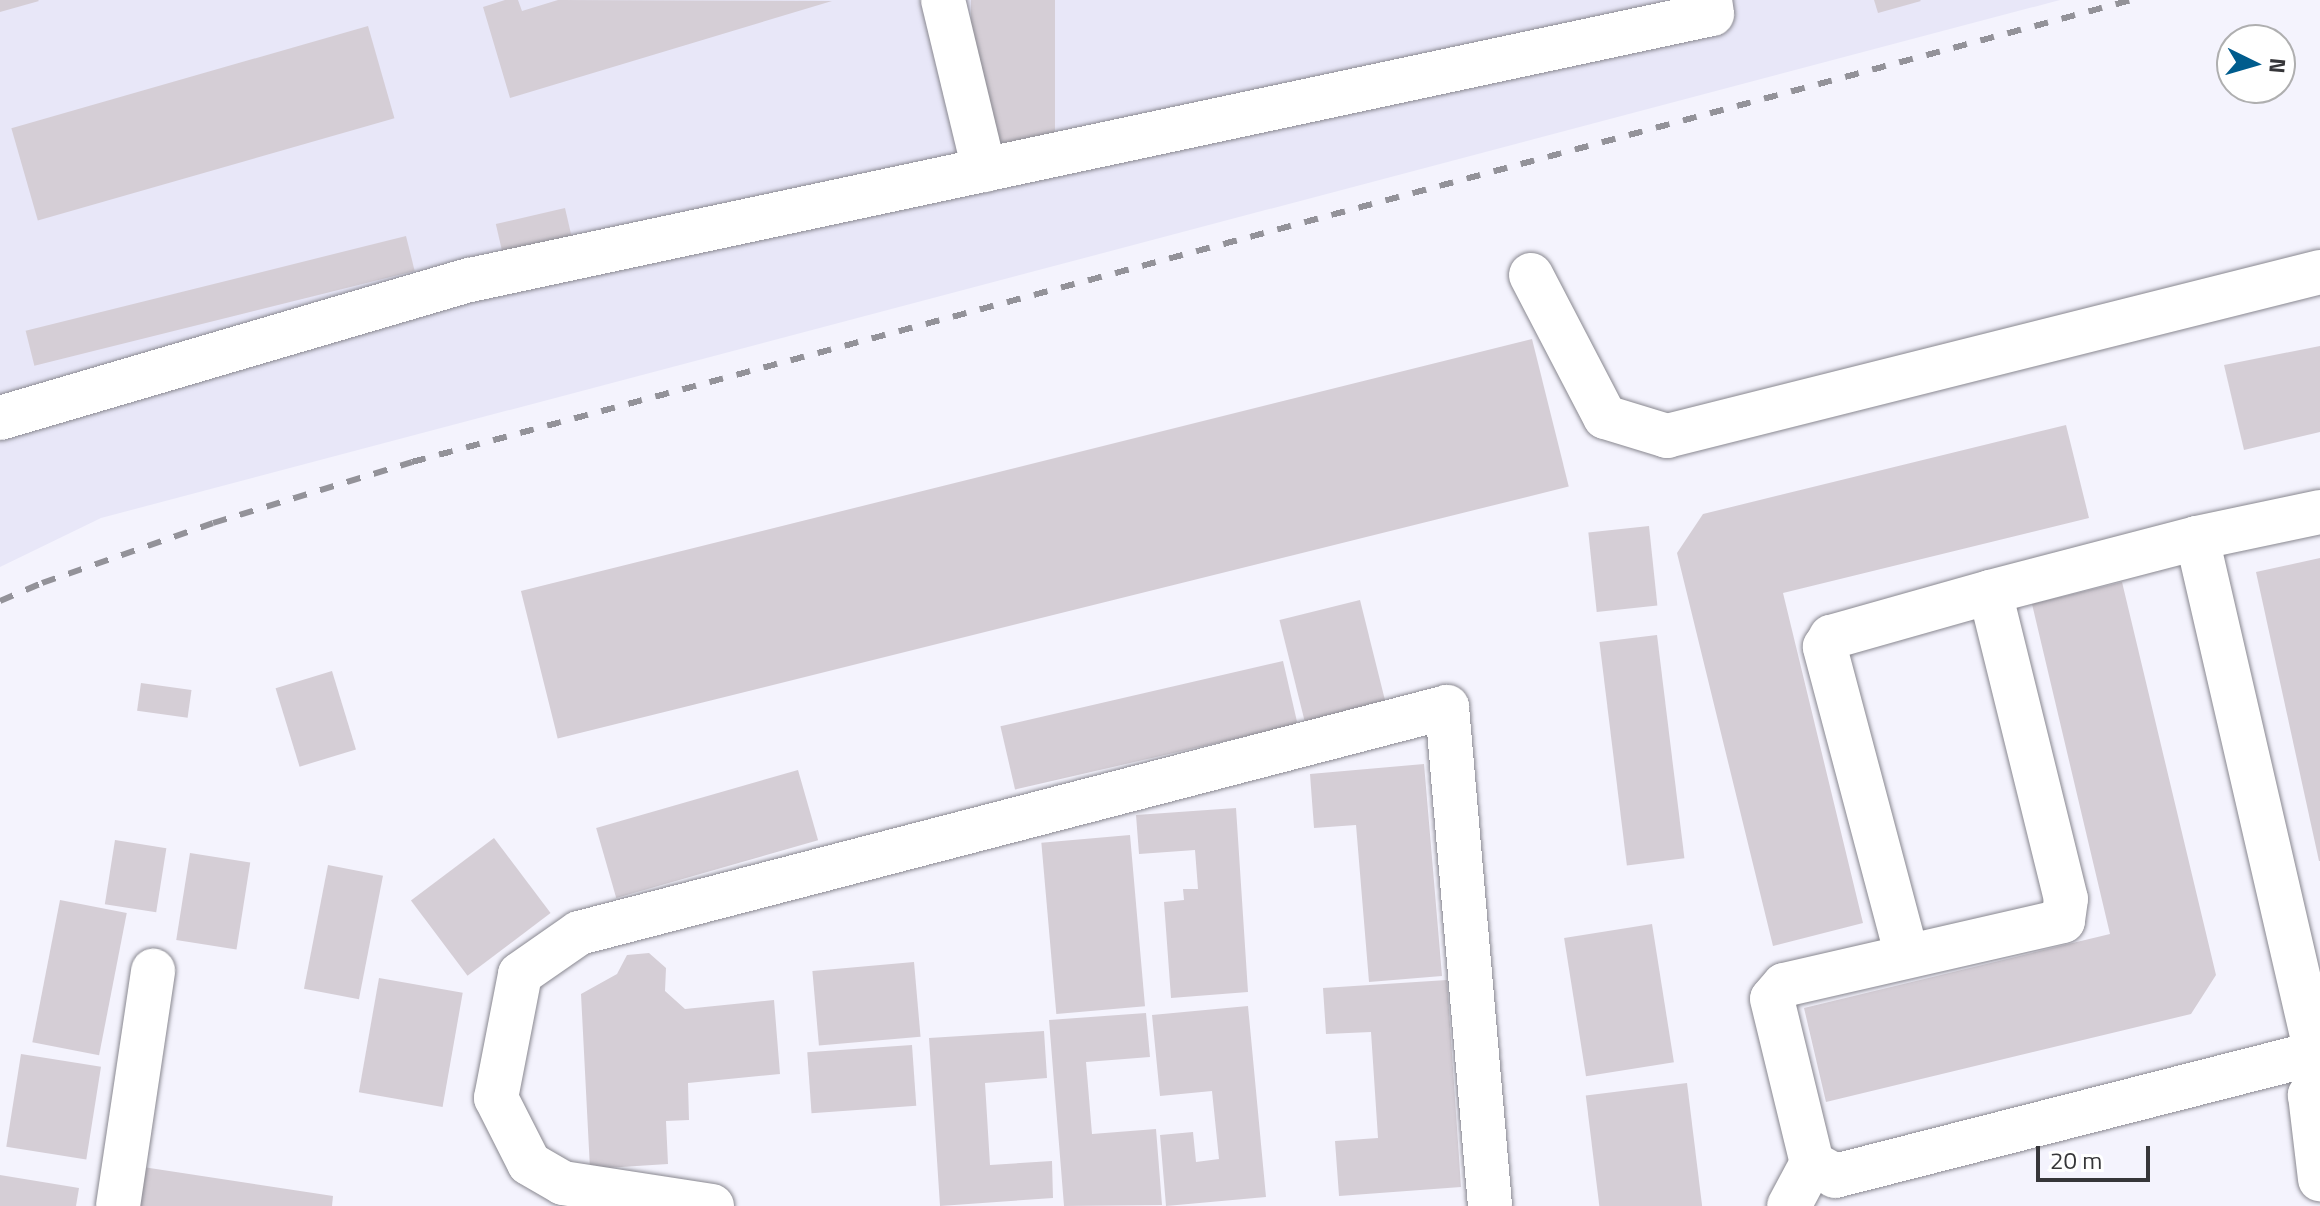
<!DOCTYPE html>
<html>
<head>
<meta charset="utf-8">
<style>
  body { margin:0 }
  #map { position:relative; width:2320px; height:1206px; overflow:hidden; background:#f4f3fd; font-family:"Titillium Web",sans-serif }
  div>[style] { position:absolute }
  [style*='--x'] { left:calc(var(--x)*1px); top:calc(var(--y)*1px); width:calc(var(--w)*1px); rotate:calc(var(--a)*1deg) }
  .built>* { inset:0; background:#e8e7f8 }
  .building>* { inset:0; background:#d5ced6; transform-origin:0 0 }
  .roads { filter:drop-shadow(0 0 2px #898890) drop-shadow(0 0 2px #898890) }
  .minor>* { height:44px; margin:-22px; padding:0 22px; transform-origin:22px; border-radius:22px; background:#fff }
  .rail>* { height:6px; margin-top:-3px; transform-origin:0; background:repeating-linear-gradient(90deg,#939299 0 14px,transparent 0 28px) }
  span { translate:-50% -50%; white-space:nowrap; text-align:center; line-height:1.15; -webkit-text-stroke:7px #fff; paint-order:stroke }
  .north { position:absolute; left:2216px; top:24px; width:80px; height:80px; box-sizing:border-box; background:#fff; border:2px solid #afafb0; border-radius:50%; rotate:95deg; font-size:22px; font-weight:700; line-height:32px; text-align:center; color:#363639 }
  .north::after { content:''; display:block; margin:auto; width:28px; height:36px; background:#005c8d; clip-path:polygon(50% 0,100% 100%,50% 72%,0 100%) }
  .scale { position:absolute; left:2036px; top:1146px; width:114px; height:36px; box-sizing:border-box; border:4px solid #363639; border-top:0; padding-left:10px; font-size:24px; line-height:28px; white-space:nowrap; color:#363639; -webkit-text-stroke:6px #fff; paint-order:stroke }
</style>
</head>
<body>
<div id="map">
  <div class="built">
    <div style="clip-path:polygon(0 0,2060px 0,101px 518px,0 567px)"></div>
  </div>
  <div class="building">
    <div style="clip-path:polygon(0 0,38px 0,39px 1px,0 12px)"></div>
    <div style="clip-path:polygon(505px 0,518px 0,522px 11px,558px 0,832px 1px,510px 98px,483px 7px)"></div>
    <div style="left:971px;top:0;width:84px;height:156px"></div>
    <div style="clip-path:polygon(1874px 0,1920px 0,1921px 1px,1878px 13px)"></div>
    <div style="left:368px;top:26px;width:96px;height:371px;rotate:74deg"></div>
    <div style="left:565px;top:208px;width:36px;height:71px;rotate:77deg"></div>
    <div style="left:406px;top:236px;width:36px;height:392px;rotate:76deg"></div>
    <div style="left:1532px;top:339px;width:152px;height:1042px;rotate:76deg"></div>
    <div style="clip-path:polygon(2320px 346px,2320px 432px,2244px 450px,2224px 365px)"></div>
    <div style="clip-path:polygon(2066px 425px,2089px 518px,1783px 593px,1863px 923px,1773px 946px,1677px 553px,1703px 514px)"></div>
    <div style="left:1649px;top:526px;width:80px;height:61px;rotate:84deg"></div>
    <div style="clip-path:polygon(2320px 558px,2320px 861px,2319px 861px,2256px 572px)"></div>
    <div style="clip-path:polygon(2122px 582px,2216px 975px,2191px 1014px,1826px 1102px,1804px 1008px,2110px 934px,2032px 604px)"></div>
    <div style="left:1360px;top:600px;width:111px;height:83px;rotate:76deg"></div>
    <div style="left:1657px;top:635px;width:225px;height:58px;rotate:83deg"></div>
    <div style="left:1283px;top:661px;width:65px;height:290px;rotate:77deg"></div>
    <div style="left:332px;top:671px;width:82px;height:59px;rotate:73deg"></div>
    <div style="left:141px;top:683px;width:51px;height:28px;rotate:8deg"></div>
    <div style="clip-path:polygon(1424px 764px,1442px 976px,1369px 982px,1356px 825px,1314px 828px,1310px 774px)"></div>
    <div style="left:798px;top:770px;width:73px;height:210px;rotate:74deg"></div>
    <div style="clip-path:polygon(1236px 808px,1248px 992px,1171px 998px,1164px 902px,1184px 900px,1183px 889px,1198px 889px,1195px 850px,1139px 854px,1136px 815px)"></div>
    <div style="left:1130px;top:835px;width:172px;height:89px;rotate:85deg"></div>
    <div style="left:494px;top:838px;width:94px;height:104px;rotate:53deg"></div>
    <div style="left:115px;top:840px;width:52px;height:65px;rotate:9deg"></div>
    <div style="left:190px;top:853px;width:61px;height:88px;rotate:9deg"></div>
    <div style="left:328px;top:865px;width:56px;height:126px;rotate:11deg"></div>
    <div style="left:60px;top:900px;width:68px;height:145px;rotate:11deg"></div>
    <div style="left:1652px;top:924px;width:140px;height:89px;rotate:81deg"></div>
    <div style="clip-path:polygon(649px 953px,666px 968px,665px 991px,685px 1009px,774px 1000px,780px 1074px,688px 1083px,689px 1120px,666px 1121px,668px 1164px,590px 1169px,581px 994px,617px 974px,627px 955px)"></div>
    <div style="left:914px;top:962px;width:75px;height:102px;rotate:85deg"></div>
    <div style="left:379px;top:978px;width:85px;height:116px;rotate:10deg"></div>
    <div style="clip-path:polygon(1447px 980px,1461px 1187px,1339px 1196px,1335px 1141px,1378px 1138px,1371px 1032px,1326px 1034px,1323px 988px)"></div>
    <div style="clip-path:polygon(1248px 1006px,1266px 1197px,1166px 1206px,1160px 1135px,1193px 1132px,1196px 1162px,1219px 1159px,1212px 1091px,1160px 1096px,1152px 1015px)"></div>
    <div style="clip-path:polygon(1146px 1013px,1150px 1057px,1086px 1062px,1092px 1134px,1156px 1129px,1162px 1205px,1064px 1206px,1049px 1020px)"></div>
    <div style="clip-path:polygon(1044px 1031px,1047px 1078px,985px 1083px,990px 1165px,1052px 1161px,1053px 1198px,940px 1206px,929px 1038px)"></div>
    <div style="left:912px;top:1045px;width:61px;height:105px;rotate:86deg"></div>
    <div style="left:21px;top:1054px;width:81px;height:94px;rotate:9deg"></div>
    <div style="left:1687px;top:1083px;width:124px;height:102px;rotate:83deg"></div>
    <div style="clip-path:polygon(143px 1167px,333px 1196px,332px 1206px,137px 1206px)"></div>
    <div style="clip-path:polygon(0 1175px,79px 1188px,76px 1206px,0 1206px)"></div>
  </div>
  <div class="roads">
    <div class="minor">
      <div style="--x:943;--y:0;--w:175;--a:76.4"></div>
      <div style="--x:1531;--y:275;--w:160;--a:62.5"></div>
      <div style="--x:1605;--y:417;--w:65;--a:17"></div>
      <div style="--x:1667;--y:436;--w:673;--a:-14.1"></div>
      <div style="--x:0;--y:418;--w:490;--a:-16.4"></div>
      <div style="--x:470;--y:280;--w:1270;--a:-12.09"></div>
      <div style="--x:1712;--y:14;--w:14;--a:-98"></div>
      <div style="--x:2320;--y:512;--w:126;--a:168.1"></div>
      <div style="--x:2197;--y:538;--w:214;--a:165.4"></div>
      <div style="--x:1990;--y:592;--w:316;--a:76.1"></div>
      <div style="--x:2066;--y:899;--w:22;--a:98"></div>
      <div style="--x:2063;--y:921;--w:286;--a:167.1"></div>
      <div style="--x:1784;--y:985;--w:18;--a:131"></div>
      <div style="--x:1772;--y:999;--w:169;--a:76.3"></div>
      <div style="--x:1812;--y:1163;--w:26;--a:29"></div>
      <div style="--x:1835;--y:1176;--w:501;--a:-14.34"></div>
      <div style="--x:2197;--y:538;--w:529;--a:76.99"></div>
      <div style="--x:1907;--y:956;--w:320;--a:-104.9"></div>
      <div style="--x:1825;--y:647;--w:12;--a:-59"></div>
      <div style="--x:1831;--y:637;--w:165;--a:-15.8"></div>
      <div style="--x:2320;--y:1089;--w:12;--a:149"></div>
      <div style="--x:2310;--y:1095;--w:85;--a:83.2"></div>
      <div style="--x:118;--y:1206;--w:238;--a:-81.5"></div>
      <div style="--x:712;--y:1206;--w:151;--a:-171.2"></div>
      <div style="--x:563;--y:1183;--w:39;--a:-150"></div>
      <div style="--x:529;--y:1163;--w:73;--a:-116.9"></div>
      <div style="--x:496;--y:1098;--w:126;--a:-79"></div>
      <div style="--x:520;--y:974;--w:72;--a:-34.8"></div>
      <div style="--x:579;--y:933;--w:897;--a:-14.59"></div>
      <div style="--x:1447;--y:707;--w:501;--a:85.07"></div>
      <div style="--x:1789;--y:1206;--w:49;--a:-61.9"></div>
    </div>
  </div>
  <div class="rail">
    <div style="--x:0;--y:601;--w:46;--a:-23.2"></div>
    <div style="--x:42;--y:583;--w:181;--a:-19.3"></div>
    <div style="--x:213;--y:523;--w:208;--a:-17"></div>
    <div style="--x:412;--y:462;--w:1780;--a:-15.04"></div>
  </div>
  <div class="north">N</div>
  <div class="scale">20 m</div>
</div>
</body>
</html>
